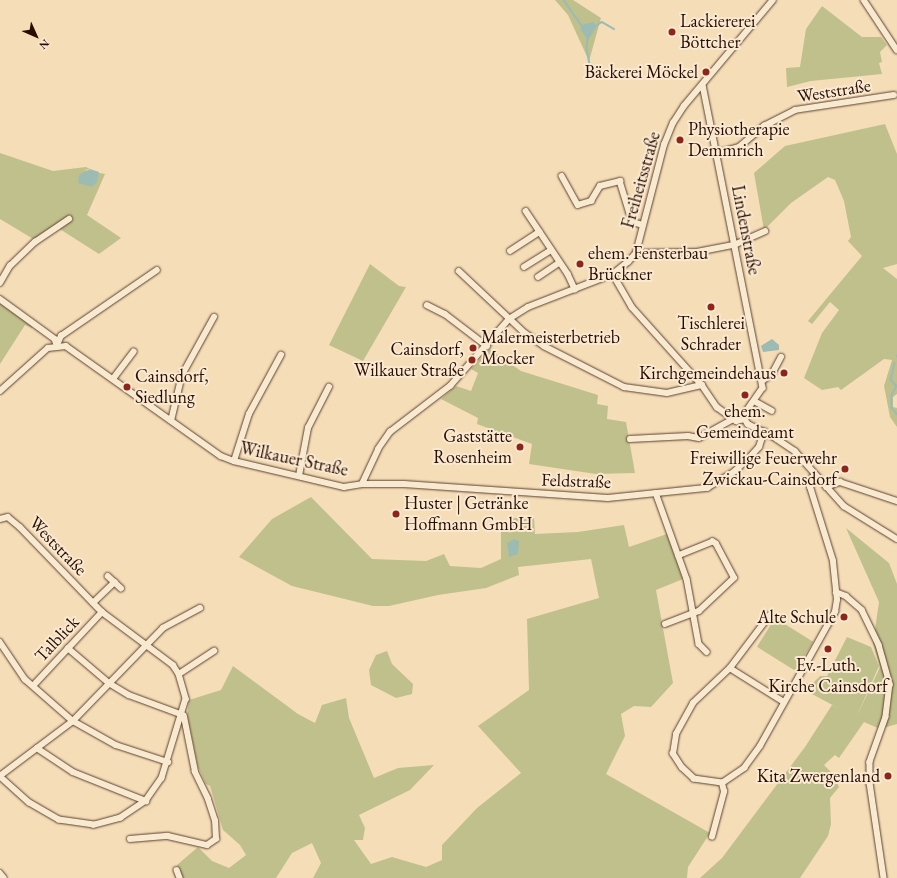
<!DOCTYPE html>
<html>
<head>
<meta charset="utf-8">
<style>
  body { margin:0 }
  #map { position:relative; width:897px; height:878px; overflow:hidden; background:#f5ddb8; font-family:"EB Garamond",serif }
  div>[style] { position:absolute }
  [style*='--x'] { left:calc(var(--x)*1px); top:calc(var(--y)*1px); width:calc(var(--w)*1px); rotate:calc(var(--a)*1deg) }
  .green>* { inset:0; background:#c0c08c; transform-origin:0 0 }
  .water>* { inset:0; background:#9cbbb3 }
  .stream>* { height:1.5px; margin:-0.75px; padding:0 0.75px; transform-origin:0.75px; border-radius:0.75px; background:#9cbbb3 }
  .roads { filter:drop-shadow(0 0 1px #5e402e) drop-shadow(0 0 1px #5e402e) }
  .minor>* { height:5.5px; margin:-2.75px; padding:0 2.75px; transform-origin:2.75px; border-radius:2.75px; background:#f8e9d1 }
  .dots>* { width:11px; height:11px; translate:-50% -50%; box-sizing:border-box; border:2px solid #f8e9d1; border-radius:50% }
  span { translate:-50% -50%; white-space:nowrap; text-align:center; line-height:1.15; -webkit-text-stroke:4px #f8e9d1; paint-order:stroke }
  .poi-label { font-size:18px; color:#2b0c00 }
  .left { translate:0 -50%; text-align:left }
  .right { translate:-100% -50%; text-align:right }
  .street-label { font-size:18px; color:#2b0c00 }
  .north { position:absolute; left:16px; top:16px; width:40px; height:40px; -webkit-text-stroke:3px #f8e9d1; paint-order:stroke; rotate:135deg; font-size:11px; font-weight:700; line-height:16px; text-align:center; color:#2b0c00 }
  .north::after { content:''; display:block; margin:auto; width:14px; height:18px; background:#2b0c00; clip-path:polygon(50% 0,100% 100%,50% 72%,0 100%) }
</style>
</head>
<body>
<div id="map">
  <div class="green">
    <div style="clip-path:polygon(555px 0,573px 0,601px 18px,589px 61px,568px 15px)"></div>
    <div style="clip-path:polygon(822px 6px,862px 37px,881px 37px,887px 45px,880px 52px,882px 62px,879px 63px,882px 74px,811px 81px,787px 87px,786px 68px,800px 67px,806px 29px)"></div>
    <div style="clip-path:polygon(885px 124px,897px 154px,897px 264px,883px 268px,897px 279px,897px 394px,893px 397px,893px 407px,897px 408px,897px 427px,890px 417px,884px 386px,892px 360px,884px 359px,841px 390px,838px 387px,822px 390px,804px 378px,822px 333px,839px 310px,830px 302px,812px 324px,808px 321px,862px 256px,848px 241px,851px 237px,844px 201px,835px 180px,828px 177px,791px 203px,764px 230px,754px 173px,785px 146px)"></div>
    <div style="clip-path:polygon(0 153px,53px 171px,86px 167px,90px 169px,84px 170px,105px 174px,87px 215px,121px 238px,99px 254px,55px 226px,35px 240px,0 219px)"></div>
    <div style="clip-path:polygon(370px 264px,399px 286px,406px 287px,363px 361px,329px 345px)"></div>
    <div style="clip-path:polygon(0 301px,34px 325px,32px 328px,25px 325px,0 364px)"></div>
    <div style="clip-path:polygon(489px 349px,521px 371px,598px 395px,597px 404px,608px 406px,607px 419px,626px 422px,635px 473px,596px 474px,529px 464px,532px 444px,477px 424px,478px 418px,441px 399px,456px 386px,471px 391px,478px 373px,471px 369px)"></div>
    <div style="clip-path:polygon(311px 497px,372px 559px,426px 561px,444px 554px,450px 566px,481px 568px,501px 559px,501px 528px,511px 528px,511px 518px,534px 518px,535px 534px,578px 532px,624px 525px,629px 547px,667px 534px,683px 579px,656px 590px,673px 683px,651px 707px,634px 706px,621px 714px,625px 736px,606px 774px,710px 833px,688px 867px,687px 878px,313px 878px,321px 863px,312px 843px,292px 853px,276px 878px,182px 878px,177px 865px,198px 847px,212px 861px,229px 868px,246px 855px,240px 845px,223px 830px,210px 786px,206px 784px,198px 767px,187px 715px,189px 700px,221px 690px,233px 666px,298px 714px,315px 723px,322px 705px,346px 698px,349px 718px,374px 778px,398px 768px,434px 765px,410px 790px,359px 815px,365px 828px,363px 840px,354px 840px,371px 864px,392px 857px,426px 867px,442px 860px,442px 845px,477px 808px,521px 773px,478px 726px,529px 690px,527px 619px,599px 598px,591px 559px,518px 567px,519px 575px,486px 588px,438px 595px,389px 606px,373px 606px,292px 586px,239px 557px,272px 519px)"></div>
    <div style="clip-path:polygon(846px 528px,889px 563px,897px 584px,897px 724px,880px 729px,864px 722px,839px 758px,835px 755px,824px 765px,833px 774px,839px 787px,830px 798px,831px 824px,828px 836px,800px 878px,700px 878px,722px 858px,805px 747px,832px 705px,840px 709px,799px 687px,802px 681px,811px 685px,820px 676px,827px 676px,847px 637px,871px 647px,879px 666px,856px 718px,880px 667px,873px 643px,879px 602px)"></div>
    <div style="left:775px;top:618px;width:45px;height:34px;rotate:32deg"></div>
    <div style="clip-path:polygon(387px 651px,392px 664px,413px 684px,412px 694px,396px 698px,371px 685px,369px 670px,376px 655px)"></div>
  </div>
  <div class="water">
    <div style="clip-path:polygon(594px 22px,596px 28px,588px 40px,580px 29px,584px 24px)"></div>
    <div style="clip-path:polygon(90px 169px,99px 172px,97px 182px,92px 187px,78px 183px,79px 175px)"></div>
    <div style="clip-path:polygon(772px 339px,779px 345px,779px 350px,763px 352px,761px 346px)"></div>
    <div style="clip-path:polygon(514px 539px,519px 541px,518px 554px,509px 557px,507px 543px)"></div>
  </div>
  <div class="stream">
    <div style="--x:564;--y:0;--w:33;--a:55"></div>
    <div style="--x:594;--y:27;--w:9;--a:-32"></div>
    <div style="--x:602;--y:22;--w:14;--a:30"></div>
    <div style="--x:588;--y:38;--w:10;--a:96"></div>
    <div style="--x:587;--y:48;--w:22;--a:80"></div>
    <div style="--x:897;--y:357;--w:1;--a:-90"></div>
    <div style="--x:895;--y:363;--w:17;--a:103"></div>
    <div style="--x:891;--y:380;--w:8;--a:45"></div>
    <div style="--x:897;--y:386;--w:11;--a:117"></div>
    <div style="--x:892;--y:396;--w:12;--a:90"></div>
    <div style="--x:892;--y:408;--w:8;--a:50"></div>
  </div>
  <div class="roads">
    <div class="minor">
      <div style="--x:864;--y:0;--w:60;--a:56.6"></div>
      <div style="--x:703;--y:85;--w:309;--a:78.8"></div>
      <div style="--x:763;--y:388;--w:32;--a:125"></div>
      <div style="--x:745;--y:414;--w:5;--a:90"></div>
      <div style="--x:717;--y:153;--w:23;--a:-15"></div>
      <div style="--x:739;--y:147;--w:33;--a:-40"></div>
      <div style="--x:764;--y:126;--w:35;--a:-27"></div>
      <div style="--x:795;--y:110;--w:100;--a:-8.6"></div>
      <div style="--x:562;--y:176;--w:33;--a:61"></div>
      <div style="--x:578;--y:205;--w:14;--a:-17"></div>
      <div style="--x:591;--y:201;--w:17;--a:-59"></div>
      <div style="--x:600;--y:186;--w:21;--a:-14"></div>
      <div style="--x:620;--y:181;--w:39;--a:73"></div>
      <div style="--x:631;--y:218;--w:4;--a:63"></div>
      <div style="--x:633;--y:222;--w:10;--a:17"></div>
      <div style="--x:526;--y:211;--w:76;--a:56.3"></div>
      <div style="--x:568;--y:274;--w:17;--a:65"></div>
      <div style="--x:510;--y:251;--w:35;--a:-33"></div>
      <div style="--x:636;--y:253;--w:61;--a:-0.9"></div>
      <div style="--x:697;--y:252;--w:38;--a:-11"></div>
      <div style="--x:734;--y:245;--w:34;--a:-24"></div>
      <div style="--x:524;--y:267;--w:32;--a:-32"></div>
      <div style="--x:459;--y:271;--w:91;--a:43.2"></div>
      <div style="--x:525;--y:333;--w:23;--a:34"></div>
      <div style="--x:544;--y:346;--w:90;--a:27.1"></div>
      <div style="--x:624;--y:387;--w:43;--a:7.9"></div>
      <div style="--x:667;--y:393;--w:36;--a:-13"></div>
      <div style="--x:613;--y:274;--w:38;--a:60"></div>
      <div style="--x:632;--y:307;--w:105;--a:48.1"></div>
      <div style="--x:702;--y:385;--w:27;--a:56"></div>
      <div style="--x:717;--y:407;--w:24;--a:36"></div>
      <div style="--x:736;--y:421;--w:9;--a:-13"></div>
      <div style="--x:538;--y:277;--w:25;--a:-34"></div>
      <div style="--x:0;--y:283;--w:20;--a:-60"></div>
      <div style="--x:10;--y:266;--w:35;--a:-44"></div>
      <div style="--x:35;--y:242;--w:41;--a:-34.1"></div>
      <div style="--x:0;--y:299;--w:68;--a:36"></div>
      <div style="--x:55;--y:339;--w:6;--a:72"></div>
      <div style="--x:427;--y:305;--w:20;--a:27"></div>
      <div style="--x:445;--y:314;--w:53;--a:37.3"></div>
      <div style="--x:57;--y:345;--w:10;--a:-66"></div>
      <div style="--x:61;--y:336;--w:116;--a:-34.5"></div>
      <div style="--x:113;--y:379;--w:34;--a:-53"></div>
      <div style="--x:762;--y:381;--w:12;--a:-35"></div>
      <div style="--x:772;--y:374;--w:19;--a:-62"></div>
      <div style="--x:0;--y:391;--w:64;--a:-41.9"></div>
      <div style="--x:48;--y:348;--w:18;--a:-6"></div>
      <div style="--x:66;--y:346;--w:190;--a:35.4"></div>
      <div style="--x:221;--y:456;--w:14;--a:21"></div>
      <div style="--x:234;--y:461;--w:113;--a:13.3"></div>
      <div style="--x:344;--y:487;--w:18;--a:-9"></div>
      <div style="--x:362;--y:484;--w:42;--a:0"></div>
      <div style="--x:404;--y:484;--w:204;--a:3.9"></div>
      <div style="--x:608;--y:498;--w:100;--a:-5.8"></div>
      <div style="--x:707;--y:488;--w:33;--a:-31"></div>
      <div style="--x:735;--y:471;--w:19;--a:-43"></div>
      <div style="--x:749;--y:458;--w:15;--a:-48"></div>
      <div style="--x:759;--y:447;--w:16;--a:-72"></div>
      <div style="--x:756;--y:402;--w:18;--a:29"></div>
      <div style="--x:745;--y:419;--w:6;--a:59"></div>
      <div style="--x:748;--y:424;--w:33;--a:27"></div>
      <div style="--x:777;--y:439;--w:22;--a:34"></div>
      <div style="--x:795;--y:451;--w:74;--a:48.3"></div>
      <div style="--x:844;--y:506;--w:62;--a:31.9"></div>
      <div style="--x:171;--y:421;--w:47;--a:-76.6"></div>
      <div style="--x:182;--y:375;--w:66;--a:-61.1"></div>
      <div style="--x:630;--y:439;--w:58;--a:-3"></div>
      <div style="--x:688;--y:436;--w:11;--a:10"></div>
      <div style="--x:699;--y:438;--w:39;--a:-29"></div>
      <div style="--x:234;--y:461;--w:49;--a:-72.3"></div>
      <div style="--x:249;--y:414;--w:67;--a:-61.5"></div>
      <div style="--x:299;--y:476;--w:49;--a:-79.4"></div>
      <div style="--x:308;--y:428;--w:46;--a:-62.9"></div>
      <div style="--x:362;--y:484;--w:38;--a:-65"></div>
      <div style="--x:378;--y:449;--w:21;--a:-55"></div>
      <div style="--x:390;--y:432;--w:76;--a:-37.5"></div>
      <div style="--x:450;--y:386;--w:89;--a:-48.6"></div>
      <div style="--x:509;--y:319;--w:22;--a:-32"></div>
      <div style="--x:528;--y:307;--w:91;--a:-21.2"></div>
      <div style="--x:613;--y:274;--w:19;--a:-39"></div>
      <div style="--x:628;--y:262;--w:12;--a:-48"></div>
      <div style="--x:636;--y:253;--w:112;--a:-75.5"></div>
      <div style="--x:664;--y:145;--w:24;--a:-68"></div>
      <div style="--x:673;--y:123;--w:20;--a:-57"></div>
      <div style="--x:684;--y:106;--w:138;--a:-50"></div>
      <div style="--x:826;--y:487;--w:15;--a:-20"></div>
      <div style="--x:840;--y:482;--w:60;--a:18.4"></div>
      <div style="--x:656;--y:493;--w:91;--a:70.2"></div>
      <div style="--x:687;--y:579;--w:66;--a:79.5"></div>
      <div style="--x:699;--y:644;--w:11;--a:45"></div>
      <div style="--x:0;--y:519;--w:8;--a:-14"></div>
      <div style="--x:8;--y:517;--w:16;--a:40"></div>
      <div style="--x:20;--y:527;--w:118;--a:46"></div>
      <div style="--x:102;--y:612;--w:89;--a:36.7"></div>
      <div style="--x:173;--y:665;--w:11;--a:56"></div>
      <div style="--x:179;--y:674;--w:26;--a:74"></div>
      <div style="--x:186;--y:699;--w:83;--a:106.9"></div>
      <div style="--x:162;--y:778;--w:28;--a:125"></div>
      <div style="--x:146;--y:801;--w:30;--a:146"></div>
      <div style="--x:121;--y:818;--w:28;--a:165"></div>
      <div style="--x:94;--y:825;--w:35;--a:-172"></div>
      <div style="--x:59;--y:820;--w:34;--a:-150"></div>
      <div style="--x:29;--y:803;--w:39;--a:-138"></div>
      <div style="--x:108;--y:576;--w:18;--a:43"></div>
      <div style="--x:836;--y:592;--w:11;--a:22"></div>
      <div style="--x:846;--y:596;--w:21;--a:41"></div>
      <div style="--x:862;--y:610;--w:39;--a:64"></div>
      <div style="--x:879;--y:645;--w:41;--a:74.2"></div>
      <div style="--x:890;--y:684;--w:33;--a:97"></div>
      <div style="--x:886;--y:717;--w:48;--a:109.6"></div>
      <div style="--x:870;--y:762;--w:21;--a:90"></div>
      <div style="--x:870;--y:783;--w:96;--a:81.6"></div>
      <div style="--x:93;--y:603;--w:30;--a:-44"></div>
      <div style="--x:665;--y:624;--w:36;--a:-21"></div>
      <div style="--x:699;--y:611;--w:48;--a:-43.3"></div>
      <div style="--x:734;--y:578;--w:38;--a:-118"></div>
      <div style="--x:716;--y:544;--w:4;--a:-146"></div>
      <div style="--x:713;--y:542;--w:37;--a:158"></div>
      <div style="--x:0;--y:642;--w:45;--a:56"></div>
      <div style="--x:25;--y:679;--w:64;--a:41.2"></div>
      <div style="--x:73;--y:721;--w:49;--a:29.2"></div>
      <div style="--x:116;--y:745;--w:55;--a:18.1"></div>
      <div style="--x:68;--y:648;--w:54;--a:40.5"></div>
      <div style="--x:109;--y:683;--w:23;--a:31"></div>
      <div style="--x:129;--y:695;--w:58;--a:20.3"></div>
      <div style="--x:730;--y:668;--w:66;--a:-53"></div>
      <div style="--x:179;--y:674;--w:42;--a:-33.3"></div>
      <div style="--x:33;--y:686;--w:101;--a:-47"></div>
      <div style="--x:37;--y:748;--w:43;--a:33.7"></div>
      <div style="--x:73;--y:772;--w:79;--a:21.7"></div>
      <div style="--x:0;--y:776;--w:91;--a:-37"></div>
      <div style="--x:73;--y:721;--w:129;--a:-45.9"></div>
      <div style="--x:163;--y:628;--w:42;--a:-28.4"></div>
      <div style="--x:722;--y:783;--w:28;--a:-172"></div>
      <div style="--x:694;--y:779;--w:16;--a:-137"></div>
      <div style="--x:682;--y:768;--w:17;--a:-123"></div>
      <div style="--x:673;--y:754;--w:20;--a:-81"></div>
      <div style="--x:676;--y:734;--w:35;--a:-61"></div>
      <div style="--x:693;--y:703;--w:51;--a:-43.4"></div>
      <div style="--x:730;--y:668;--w:64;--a:32.2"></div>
      <div style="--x:712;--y:837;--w:47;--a:-75.1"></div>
      <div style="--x:724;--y:792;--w:9;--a:-103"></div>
      <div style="--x:722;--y:783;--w:27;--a:-34"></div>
      <div style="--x:744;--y:768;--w:27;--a:-54"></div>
      <div style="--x:760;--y:746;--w:154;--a:-60.8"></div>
      <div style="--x:835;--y:612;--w:12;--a:-81"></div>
      <div style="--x:837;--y:600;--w:39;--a:-96"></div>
      <div style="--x:833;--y:561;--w:77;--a:-107.3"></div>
      <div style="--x:810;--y:487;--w:9;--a:-77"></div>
      <div style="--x:812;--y:478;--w:4;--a:-45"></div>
      <div style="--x:130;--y:839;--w:38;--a:-5"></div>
      <div style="--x:168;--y:836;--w:40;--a:13"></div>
      <div style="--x:207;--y:845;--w:11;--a:-34"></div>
      <div style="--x:216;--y:839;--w:18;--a:-93"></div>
      <div style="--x:215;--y:821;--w:23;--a:-108"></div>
      <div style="--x:208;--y:799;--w:30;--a:-116"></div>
      <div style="--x:195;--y:772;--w:56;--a:-101.3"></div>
      <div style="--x:177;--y:870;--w:9;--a:69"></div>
      <div style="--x:0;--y:873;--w:6;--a:51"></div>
    </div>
  </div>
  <div class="dots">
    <div style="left:672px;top:32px;background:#8f2418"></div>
    <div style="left:706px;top:72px;background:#8f2418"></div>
    <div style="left:680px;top:140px;background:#8f2418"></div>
    <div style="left:580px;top:264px;background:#8f2418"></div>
    <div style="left:711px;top:307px;background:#8f2418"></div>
    <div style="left:473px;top:348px;background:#8f2418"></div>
    <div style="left:472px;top:360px;background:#8f2418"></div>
    <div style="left:784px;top:373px;background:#8f2418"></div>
    <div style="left:127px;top:387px;background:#8f2418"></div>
    <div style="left:745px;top:395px;background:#8f2418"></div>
    <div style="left:520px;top:447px;background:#8f2418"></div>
    <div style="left:845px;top:469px;background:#8f2418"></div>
    <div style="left:396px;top:514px;background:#8f2418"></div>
    <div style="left:844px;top:617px;background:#8f2418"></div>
    <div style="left:828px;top:649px;background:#8f2418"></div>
    <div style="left:888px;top:776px;background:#8f2418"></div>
  </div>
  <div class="poi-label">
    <span class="left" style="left:680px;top:32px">Lackiererei<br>Böttcher</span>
    <span class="right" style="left:698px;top:72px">Bäckerei Möckel</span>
    <span class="left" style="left:688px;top:140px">Physiotherapie<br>Demmrich</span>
    <span class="left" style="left:588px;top:264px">ehem. Fensterbau<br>Brückner</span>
    <span style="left:711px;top:334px">Tischlerei<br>Schrader</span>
    <span class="left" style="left:481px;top:348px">Malermeisterbetrieb<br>Mocker</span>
    <span class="right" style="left:464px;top:360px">Cainsdorf,<br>Wilkauer Straße</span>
    <span class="right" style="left:776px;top:373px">Kirchgemeindehaus</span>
    <span class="left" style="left:135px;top:387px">Cainsdorf,<br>Siedlung</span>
    <span style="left:745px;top:422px">ehem.<br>Gemeindeamt</span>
    <span class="right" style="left:512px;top:447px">Gaststätte<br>Rosenheim</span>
    <span class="right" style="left:837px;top:469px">Freiwillige Feuerwehr<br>Zwickau-Cainsdorf</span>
    <span class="left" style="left:404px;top:514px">Huster | Getränke<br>Hoffmann GmbH</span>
    <span class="right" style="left:836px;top:617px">Alte Schule</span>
    <span style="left:828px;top:676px">Ev.-Luth.<br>Kirche Cainsdorf</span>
    <span class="right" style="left:880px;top:776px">Kita Zwergenland</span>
  </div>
  <div class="street-label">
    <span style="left:834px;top:91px;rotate:-9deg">Weststraße</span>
    <span style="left:641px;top:180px;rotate:-74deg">Freiheitsstraße</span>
    <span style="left:746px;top:230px;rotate:79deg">Lindenstraße</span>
    <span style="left:294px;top:459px;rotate:12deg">Wilkauer Straße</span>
    <span style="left:576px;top:481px;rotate:2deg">Feldstraße</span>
    <span style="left:58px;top:546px;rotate:46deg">Weststraße</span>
    <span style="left:57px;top:639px;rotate:-47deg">Talblick</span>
  </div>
  <div class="north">N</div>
</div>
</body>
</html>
